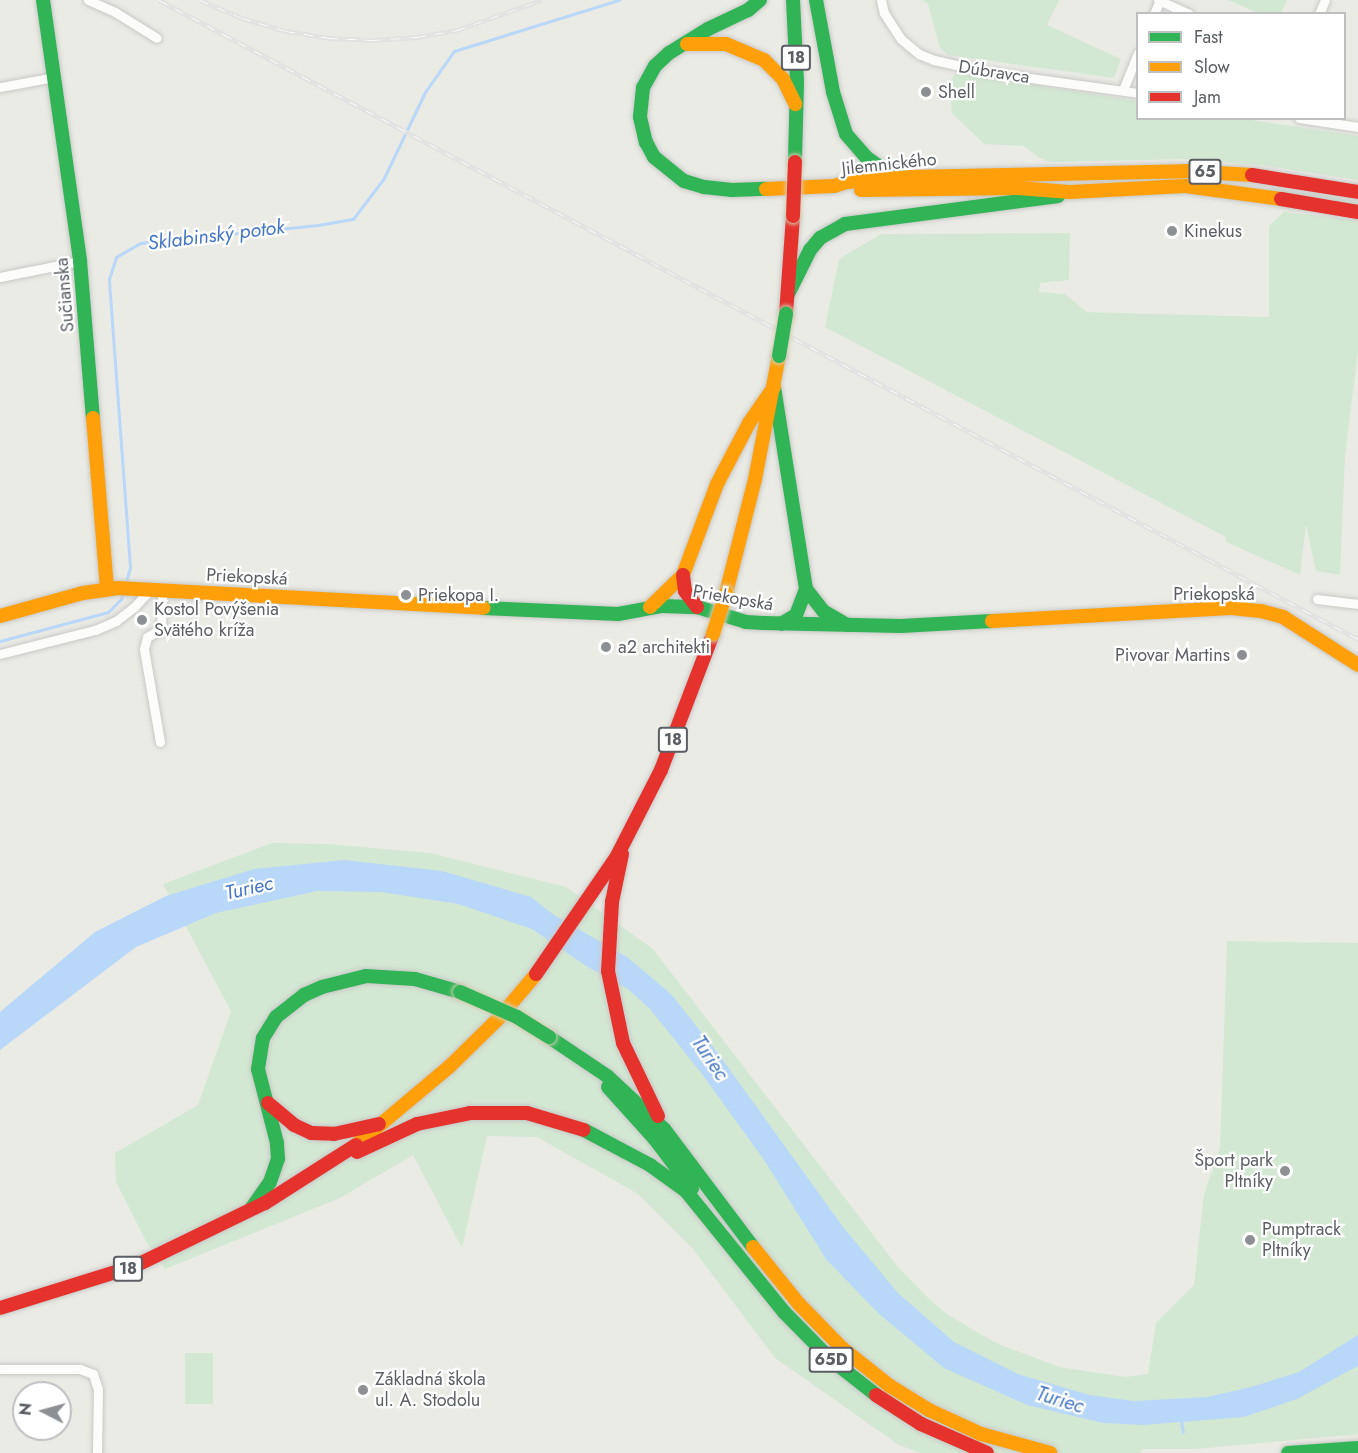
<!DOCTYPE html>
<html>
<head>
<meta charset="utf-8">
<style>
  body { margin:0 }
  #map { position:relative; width:1358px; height:1453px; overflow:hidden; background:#ebebe6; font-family:Jost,sans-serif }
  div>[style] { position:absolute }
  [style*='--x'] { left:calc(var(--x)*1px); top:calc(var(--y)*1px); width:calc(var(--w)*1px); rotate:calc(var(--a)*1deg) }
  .green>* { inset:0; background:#d3e8d3; transform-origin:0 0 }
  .water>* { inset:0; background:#b9d7f8 }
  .stream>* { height:3px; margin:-1.5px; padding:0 1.5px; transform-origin:1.5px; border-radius:1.5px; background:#b9d7f8 }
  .roads { filter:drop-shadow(0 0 2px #c8c8c6) drop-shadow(0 0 2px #c8c8c6) }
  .street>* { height:9px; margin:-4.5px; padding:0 4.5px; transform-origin:4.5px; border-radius:4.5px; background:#fcfcfb }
  .fast>* { height:14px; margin:-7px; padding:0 7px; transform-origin:7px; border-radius:7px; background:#30b455 }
  .slow>* { height:14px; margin:-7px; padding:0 7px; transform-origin:7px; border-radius:7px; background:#ff9f0a }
  .jam>* { height:14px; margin:-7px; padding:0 7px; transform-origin:7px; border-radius:7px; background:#e5322d }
  .rail>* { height:5px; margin-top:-2.5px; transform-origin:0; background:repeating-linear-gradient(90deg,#fff 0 9px,#e2e2e2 0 18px); box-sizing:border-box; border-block:2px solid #e2e2e2 }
  .bridges { filter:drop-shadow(0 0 2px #d3ceb3) drop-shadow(0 0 2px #d3ceb3) }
  .fast-bridge>* { height:14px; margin:-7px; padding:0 7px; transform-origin:7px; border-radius:7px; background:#30b455 }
  .slow-bridge>* { height:14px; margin:-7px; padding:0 7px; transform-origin:7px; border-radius:7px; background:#ff9f0a }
  .jam-bridge>* { height:14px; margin:-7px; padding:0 7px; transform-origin:7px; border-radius:7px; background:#e5322d }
  .dots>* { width:16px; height:16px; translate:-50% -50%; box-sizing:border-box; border:3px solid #fff; border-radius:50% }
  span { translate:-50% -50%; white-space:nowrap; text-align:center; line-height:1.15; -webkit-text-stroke:4.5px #fff; paint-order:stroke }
  .shield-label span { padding:2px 4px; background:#fff; border:2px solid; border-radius:4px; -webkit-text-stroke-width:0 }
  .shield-label { font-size:16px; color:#5b5f64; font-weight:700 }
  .street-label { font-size:18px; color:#5b5f64 }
  .poi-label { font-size:18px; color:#5b5f64 }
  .left { translate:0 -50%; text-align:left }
  .right { translate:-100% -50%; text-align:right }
  .water-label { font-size:20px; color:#4476c4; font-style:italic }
  .legend { position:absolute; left:1136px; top:12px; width:210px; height:108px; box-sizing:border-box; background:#fff; border:2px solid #bdbfc1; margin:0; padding:8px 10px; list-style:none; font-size:18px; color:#5b5f64 }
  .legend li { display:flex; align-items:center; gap:12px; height:30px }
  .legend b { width:30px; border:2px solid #bdbfc1 }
  .north { position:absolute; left:12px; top:1381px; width:60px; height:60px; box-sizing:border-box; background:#fff; border:2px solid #bdbfc1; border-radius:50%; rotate:276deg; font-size:16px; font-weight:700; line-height:24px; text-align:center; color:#5b5f64 }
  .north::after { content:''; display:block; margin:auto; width:21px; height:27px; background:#8d9092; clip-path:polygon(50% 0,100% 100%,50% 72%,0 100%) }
</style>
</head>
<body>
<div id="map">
  <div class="green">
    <div style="clip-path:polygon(923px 0,1059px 0,1047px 25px,1121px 59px,1114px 78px,948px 55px,940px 48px,928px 4px)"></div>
    <div style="clip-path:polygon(1228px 0,1287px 0,1281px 13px,1260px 14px)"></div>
    <div style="clip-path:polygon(956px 73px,1137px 101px,1138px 118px,1245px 119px,1358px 136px,1358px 180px,1260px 165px,1182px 159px,1049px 162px,1038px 157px,1024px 146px,984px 144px,952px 113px,949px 82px)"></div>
    <div style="clip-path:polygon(1274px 188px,1358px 201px,1358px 206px,1265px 190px)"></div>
    <div style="clip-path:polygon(1284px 212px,1358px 220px,1358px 351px,1345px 456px,1340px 575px,1316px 571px,1306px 525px,1300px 575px,1226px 542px,1226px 537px,825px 327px,839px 259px,881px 234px,1070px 233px,1069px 280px,1040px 283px,1039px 292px,1065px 294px,1087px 312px,1269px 317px,1269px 226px)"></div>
    <div style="clip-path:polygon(272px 843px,328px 844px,430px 853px,566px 887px,653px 949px,898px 1267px,929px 1299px,948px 1315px,996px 1343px,1059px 1367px,1126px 1377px,1148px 1374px,1156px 1323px,1194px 1285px,1204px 1194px,1220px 1148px,1227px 941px,1358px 943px,1358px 1434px,1196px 1449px,1142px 1449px,1141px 1453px,921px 1453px,899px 1445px,775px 1358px,693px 1249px,638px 1194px,537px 1137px,487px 1136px,462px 1248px,413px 1155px,340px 1198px,165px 1269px,146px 1241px,116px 1182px,115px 1153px,198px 1105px,231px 1011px,163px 884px)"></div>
    <div style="left:185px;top:1353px;width:28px;height:51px"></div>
  </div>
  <div class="water">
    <div style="clip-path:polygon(344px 860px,442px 871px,531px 897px,554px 915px,627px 957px,671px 994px,720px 1056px,843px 1227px,898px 1293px,954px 1342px,1018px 1374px,1089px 1395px,1134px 1401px,1207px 1397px,1251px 1387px,1299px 1372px,1358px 1335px,1358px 1366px,1297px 1399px,1244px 1417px,1143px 1425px,1103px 1423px,1027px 1405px,944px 1368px,878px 1313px,826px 1259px,764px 1160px,702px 1074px,650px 1009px,628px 989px,586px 966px,532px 929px,458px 904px,381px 892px,317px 891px,216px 913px,136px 947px,0 1050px,0 1012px,95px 932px,166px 896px,254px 869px)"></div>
  </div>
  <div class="stream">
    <div style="--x:125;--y:585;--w:19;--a:-74"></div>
    <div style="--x:130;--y:567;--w:289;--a:-94.2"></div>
    <div style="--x:109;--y:279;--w:23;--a:-72"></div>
    <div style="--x:116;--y:257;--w:28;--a:-30"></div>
    <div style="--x:140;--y:243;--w:179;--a:-5.8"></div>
    <div style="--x:318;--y:225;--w:36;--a:-10"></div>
    <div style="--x:353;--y:219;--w:51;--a:-52.9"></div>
    <div style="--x:384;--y:178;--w:95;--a:-64.5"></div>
    <div style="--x:425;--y:92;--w:50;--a:-54.7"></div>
    <div style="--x:454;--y:51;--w:173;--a:-17.2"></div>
    <div style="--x:0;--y:641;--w:112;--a:-15"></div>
    <div style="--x:108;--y:612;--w:18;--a:-45"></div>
    <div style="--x:121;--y:599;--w:7;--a:-74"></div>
    <div style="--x:1181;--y:1420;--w:12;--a:81"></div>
  </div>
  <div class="roads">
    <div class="street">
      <div style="--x:88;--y:0;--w:30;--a:24"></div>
      <div style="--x:115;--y:12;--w:49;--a:31.8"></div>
      <div style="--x:881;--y:0;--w:13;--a:77"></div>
      <div style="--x:884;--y:13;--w:31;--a:57"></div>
      <div style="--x:901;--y:39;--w:23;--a:40"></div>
      <div style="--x:919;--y:54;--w:16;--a:22"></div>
      <div style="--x:934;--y:60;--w:54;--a:12.8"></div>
      <div style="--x:987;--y:72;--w:152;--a:7.9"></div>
      <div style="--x:1158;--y:0;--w:34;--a:24"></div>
      <div style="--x:1154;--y:14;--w:15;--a:-67"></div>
      <div style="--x:1319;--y:14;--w:15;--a:-67"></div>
      <div style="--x:0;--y:87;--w:56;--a:-10.3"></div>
      <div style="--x:1123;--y:90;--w:40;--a:-68"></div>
      <div style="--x:1299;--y:118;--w:60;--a:8.7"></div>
      <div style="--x:0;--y:277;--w:82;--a:-11.3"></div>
      <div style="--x:1317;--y:599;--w:41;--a:7"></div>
      <div style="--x:0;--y:654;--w:98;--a:-14.2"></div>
      <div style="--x:95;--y:630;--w:23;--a:-23"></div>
      <div style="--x:116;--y:621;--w:23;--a:-38"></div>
      <div style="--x:134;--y:607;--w:23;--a:-47"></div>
      <div style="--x:160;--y:742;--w:94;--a:-99.8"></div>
      <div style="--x:144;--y:649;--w:12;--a:-76"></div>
      <div style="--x:147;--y:637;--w:16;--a:-30"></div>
      <div style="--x:161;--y:629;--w:38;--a:-88"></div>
      <div style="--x:0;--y:1369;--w:80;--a:0"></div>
      <div style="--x:80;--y:1369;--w:14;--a:21"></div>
      <div style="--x:93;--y:1374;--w:16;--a:72"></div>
      <div style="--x:98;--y:1389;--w:64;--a:90.9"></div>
    </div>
    <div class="fast">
      <div style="--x:43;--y:0;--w:264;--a:81.9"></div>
      <div style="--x:80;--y:261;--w:158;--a:85.3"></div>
      <div style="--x:760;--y:0;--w:16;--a:140"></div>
      <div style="--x:748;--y:10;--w:44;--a:154.6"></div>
      <div style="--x:708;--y:29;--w:46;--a:148.4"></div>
      <div style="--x:669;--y:53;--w:19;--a:137"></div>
      <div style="--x:655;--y:66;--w:25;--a:119"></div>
      <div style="--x:643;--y:88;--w:29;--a:96"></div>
      <div style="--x:640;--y:117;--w:26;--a:77"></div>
      <div style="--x:646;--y:142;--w:17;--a:62"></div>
      <div style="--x:654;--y:157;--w:38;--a:39"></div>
      <div style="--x:684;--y:181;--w:21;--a:17"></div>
      <div style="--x:704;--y:187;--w:28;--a:6"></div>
      <div style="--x:732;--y:190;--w:34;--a:-2"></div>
      <div style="--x:793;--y:0;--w:83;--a:87.2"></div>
      <div style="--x:797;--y:83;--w:79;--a:91.5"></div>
      <div style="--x:816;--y:0;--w:94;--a:79.5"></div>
      <div style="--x:833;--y:92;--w:44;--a:72.8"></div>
      <div style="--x:846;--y:134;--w:32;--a:49"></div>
      <div style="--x:867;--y:158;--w:16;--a:35"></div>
      <div style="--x:880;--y:167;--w:24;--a:19"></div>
      <div style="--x:788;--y:294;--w:49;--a:-63.4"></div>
      <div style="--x:810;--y:250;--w:16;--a:-50"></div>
      <div style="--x:820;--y:238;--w:29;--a:-29"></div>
      <div style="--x:845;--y:224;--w:215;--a:-7.5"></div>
      <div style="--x:774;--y:387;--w:205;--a:81"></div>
      <div style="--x:806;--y:589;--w:28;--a:111"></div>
      <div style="--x:796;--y:615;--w:17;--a:149"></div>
      <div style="--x:806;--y:589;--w:28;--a:52"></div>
      <div style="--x:823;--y:611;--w:28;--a:30"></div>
      <div style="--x:483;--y:608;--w:135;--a:2.5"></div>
      <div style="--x:618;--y:614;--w:45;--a:-10.3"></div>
      <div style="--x:662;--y:606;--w:35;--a:2"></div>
      <div style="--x:697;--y:607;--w:51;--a:17"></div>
      <div style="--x:746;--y:622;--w:17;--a:3"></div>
      <div style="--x:763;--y:623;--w:138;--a:1.2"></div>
      <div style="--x:901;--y:626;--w:91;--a:-3.1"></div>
      <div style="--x:549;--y:1037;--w:70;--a:33.9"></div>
      <div style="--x:607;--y:1076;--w:78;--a:42.9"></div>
      <div style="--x:664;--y:1129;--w:148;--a:53"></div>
      <div style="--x:608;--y:1087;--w:69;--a:48"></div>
      <div style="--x:654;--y:1138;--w:63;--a:52.8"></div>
      <div style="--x:584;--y:1130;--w:75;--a:27.9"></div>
      <div style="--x:650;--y:1165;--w:44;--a:35.8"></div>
      <div style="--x:686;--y:1191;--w:156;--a:51"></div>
      <div style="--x:784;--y:1312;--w:64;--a:45.6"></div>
      <div style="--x:829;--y:1358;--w:60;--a:38.2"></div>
      <div style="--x:251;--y:1209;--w:33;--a:-55"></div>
      <div style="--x:270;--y:1182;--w:24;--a:-71"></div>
      <div style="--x:278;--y:1159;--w:16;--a:-94"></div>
      <div style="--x:277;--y:1143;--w:76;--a:-104.4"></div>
      <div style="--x:258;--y:1069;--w:31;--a:-81"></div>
      <div style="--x:263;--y:1038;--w:25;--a:-58"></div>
      <div style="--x:276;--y:1017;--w:36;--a:-38"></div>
      <div style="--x:304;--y:995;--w:20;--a:-24"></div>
      <div style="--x:322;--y:987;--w:45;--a:-14"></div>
      <div style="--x:366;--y:976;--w:49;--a:3.5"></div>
      <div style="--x:415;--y:979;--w:47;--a:16.1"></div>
      <div style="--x:1288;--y:1453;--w:70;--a:-4.1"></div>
    </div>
    <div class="slow">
      <div style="--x:687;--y:44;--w:39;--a:0"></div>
      <div style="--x:726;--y:44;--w:41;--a:22.8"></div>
      <div style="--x:764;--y:60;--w:27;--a:45"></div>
      <div style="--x:783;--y:79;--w:28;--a:64"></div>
      <div style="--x:766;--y:189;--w:68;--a:-2.5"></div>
      <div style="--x:834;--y:186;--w:14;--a:-17"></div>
      <div style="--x:847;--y:182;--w:62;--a:-4.6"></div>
      <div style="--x:909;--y:177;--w:276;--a:-1.2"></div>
      <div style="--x:1185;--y:171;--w:67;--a:3.4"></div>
      <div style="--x:861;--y:190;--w:157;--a:-0.7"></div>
      <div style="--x:1018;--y:188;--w:52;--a:4.4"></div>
      <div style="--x:1070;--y:192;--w:115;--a:-3"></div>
      <div style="--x:1185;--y:186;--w:97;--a:7.7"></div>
      <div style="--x:93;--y:418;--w:172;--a:85.3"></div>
      <div style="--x:726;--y:593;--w:118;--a:-75.7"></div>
      <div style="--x:755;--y:479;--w:125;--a:-79"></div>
      <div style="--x:650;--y:607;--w:46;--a:-44.1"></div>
      <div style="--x:683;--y:575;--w:97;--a:-69.5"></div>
      <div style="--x:717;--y:484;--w:69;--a:-62.3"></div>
      <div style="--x:749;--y:423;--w:44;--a:-55.2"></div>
      <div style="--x:0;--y:616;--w:86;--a:-15.5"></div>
      <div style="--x:83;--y:593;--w:34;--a:-8"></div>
      <div style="--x:117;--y:588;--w:367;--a:3.1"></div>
      <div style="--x:992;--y:621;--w:239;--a:-3.1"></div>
      <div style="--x:1231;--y:608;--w:30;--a:6"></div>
      <div style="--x:1261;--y:611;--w:23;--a:15"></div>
      <div style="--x:1283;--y:617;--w:89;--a:32.6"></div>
      <div style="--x:356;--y:1145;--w:123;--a:-40"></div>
      <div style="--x:450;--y:1066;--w:69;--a:-44.4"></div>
      <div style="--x:499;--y:1018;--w:57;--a:-49.9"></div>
      <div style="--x:753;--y:1247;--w:73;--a:51.1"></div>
      <div style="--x:799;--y:1304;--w:62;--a:45.7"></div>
      <div style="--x:842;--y:1348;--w:61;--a:38.4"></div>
      <div style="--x:890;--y:1386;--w:46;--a:31.6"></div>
      <div style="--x:929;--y:1410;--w:57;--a:24.8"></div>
      <div style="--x:981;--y:1434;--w:72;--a:15.4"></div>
    </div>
    <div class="jam">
      <div style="--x:1252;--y:175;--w:107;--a:9.1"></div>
      <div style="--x:1281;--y:199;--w:78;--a:9.6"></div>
      <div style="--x:786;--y:314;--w:98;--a:-85.9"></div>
      <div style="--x:683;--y:575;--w:16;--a:83"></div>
      <div style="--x:685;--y:591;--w:20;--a:53"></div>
      <div style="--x:622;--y:854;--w:49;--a:101.8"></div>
      <div style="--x:612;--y:902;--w:69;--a:93.3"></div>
      <div style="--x:608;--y:971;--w:74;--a:78.2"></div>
      <div style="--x:623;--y:1043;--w:81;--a:64.4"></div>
      <div style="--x:536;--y:974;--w:143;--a:-55.5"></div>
      <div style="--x:617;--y:856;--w:97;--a:-62.9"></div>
      <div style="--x:661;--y:770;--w:146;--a:-69.1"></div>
      <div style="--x:268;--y:1103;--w:34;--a:40"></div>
      <div style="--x:294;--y:1125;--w:19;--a:25"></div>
      <div style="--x:311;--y:1133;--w:23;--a:2"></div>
      <div style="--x:334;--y:1134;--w:46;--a:-12.5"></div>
      <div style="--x:357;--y:1152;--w:66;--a:-25"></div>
      <div style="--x:417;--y:1124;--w:54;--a:-11.7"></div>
      <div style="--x:470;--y:1113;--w:57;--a:0"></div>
      <div style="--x:527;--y:1113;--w:59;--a:16.6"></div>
      <div style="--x:0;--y:1308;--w:141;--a:-17.3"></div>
      <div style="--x:135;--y:1266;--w:144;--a:-25.9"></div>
      <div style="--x:265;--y:1203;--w:108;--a:-32.5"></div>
      <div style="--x:876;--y:1395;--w:54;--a:32.8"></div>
      <div style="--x:921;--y:1424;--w:72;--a:23.7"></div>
    </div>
  </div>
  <div class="rail">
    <div style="--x:159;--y:0;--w:1359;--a:28.06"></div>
    <div style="--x:200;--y:0;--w:46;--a:23.2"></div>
    <div style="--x:242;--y:18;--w:46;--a:16.5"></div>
    <div style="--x:286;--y:31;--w:44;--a:9.2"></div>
    <div style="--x:329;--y:38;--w:44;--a:2.6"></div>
    <div style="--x:373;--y:40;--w:44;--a:-3.9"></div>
    <div style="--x:417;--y:37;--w:41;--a:-9.9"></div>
    <div style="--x:457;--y:30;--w:90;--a:-19.4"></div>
  </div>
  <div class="bridges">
    <div class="fast-bridge">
      <div style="--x:779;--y:356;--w:43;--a:-80.5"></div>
      <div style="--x:460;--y:992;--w:62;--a:23.7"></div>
      <div style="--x:517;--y:1017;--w:38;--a:32"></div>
    </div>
    <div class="slow-bridge">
      <div style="--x:713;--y:634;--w:43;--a:-72.4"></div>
    </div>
    <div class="jam-bridge">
      <div style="--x:793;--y:216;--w:54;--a:-87.9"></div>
    </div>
  </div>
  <div class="dots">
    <div style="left:926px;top:92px;background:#8d9092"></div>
    <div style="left:1172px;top:231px;background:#8d9092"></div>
    <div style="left:406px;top:595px;background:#8d9092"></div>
    <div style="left:142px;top:620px;background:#8d9092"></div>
    <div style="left:606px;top:647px;background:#8d9092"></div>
    <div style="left:1242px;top:655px;background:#8d9092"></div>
    <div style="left:1285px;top:1171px;background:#8d9092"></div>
    <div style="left:1250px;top:1240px;background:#8d9092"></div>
    <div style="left:363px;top:1390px;background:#8d9092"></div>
  </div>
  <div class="shield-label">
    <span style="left:796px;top:58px">18</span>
    <span style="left:1205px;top:172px">65</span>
    <span style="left:673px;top:740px">18</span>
    <span style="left:128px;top:1269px">18</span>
    <span style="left:831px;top:1360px">65D</span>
  </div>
  <div class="street-label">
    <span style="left:994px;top:72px;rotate:9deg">Dúbravca</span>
    <span style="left:889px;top:164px;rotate:-6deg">Jilemnického</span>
    <span style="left:65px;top:295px;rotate:-95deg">Sučianska</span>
    <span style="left:247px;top:577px;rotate:3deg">Priekopská</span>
    <span style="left:1214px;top:594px">Priekopská</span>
    <span style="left:733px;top:598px;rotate:10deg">Priekopská</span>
  </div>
  <div class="poi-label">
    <span class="left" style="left:938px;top:92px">Shell</span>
    <span class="left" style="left:1184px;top:231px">Kinekus</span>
    <span class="left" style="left:418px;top:595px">Priekopa I.</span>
    <span class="left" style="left:154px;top:620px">Kostol Povýšenia<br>Svätého kríža</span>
    <span class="left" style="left:618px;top:647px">a2 architekti</span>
    <span class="right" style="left:1230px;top:655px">Pivovar Martins</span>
    <span class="right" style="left:1273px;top:1171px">Šport park<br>Pltníky</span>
    <span class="left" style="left:1262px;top:1240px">Pumptrack<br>Pltníky</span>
    <span class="left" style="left:375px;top:1390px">Základná škola<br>ul. A. Stodolu</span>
  </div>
  <div class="water-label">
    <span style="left:216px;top:235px;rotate:-7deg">Sklabinský potok</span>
    <span style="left:249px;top:888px;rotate:-13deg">Turiec</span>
    <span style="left:710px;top:1058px;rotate:56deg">Turiec</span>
    <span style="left:1060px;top:1400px;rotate:17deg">Turiec</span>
  </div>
  <ul class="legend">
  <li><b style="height:8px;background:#30b455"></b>Fast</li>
  <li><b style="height:8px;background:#ff9f0a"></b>Slow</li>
  <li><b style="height:8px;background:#e5322d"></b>Jam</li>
  </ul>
  <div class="north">N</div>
</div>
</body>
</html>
